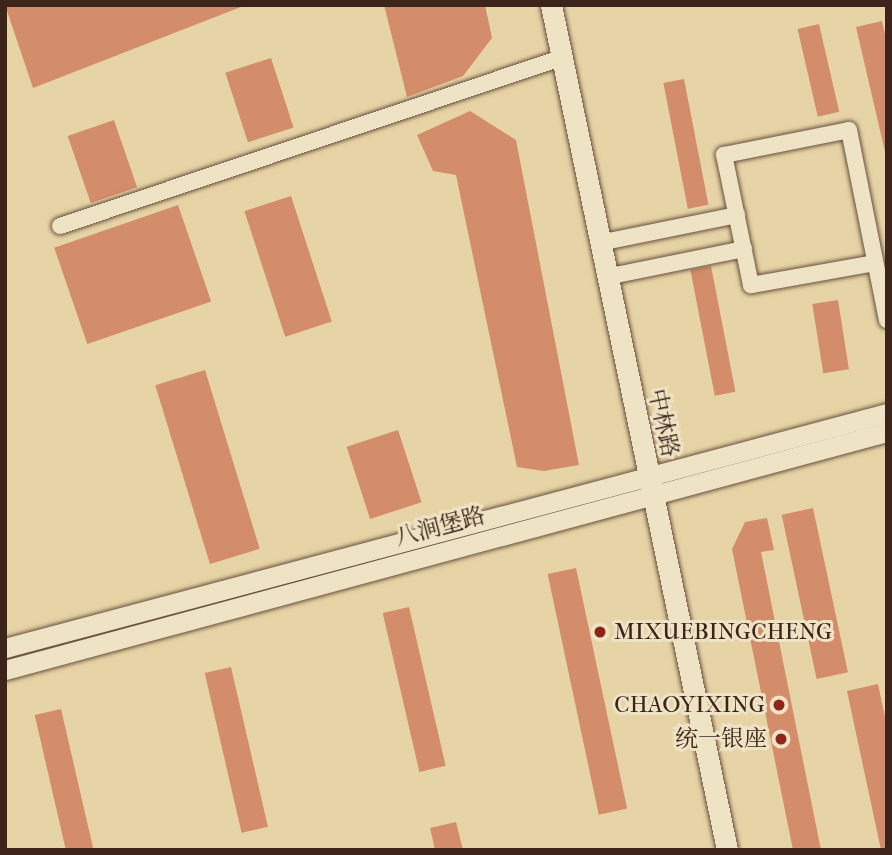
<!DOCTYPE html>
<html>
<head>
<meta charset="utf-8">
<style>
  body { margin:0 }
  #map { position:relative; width:892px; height:855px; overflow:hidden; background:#e7d4a6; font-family:"IM FELL French Canon","Noto Serif SC",serif }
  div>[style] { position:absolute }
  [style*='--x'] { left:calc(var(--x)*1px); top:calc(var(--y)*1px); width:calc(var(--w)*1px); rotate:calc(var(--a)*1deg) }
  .building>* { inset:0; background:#d38d6a; transform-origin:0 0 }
  .roads { filter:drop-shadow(0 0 2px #68503d) drop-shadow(0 0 2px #68503d) }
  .minor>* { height:16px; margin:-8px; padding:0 8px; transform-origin:8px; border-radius:8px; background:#efe3c5 }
  .tertiary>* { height:19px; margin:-9.5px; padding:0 9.5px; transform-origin:9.5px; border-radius:9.5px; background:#efe3c5 }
  .secondary>* { height:21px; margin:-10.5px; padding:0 10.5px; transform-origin:10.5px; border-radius:10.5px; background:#efe3c5 }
  .dots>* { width:19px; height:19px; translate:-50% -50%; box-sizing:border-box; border:4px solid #efe3c5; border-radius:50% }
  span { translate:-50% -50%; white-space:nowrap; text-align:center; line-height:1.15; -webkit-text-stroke:6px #efe3c5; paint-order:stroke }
  .street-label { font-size:23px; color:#3d241a }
  .poi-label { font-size:23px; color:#3d241a }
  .left { translate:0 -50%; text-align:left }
  .right { translate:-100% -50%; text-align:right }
  .frame { position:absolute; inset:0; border:7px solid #3d241a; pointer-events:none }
</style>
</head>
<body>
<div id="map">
  <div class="building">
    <div style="clip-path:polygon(5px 5px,246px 5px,33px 88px)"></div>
    <div style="clip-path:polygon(384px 5px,485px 5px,492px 38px,463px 76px,407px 97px)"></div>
    <div style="clip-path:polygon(882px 21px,887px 43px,886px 156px,856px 27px)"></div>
    <div style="left:819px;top:24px;width:90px;height:22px;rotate:77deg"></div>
    <div style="left:271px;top:58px;width:73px;height:48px;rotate:72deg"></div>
    <div style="left:684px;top:79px;width:128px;height:21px;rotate:79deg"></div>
    <div style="clip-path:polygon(470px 111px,516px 140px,579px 465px,544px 471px,517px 467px,456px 175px,433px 171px,417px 135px)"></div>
    <div style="left:114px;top:120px;width:71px;height:49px;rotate:71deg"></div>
    <div style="left:291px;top:196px;width:132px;height:49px;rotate:72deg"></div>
    <div style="left:178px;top:205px;width:102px;height:131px;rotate:71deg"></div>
    <div style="left:711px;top:266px;width:128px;height:21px;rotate:79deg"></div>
    <div style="left:838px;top:300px;width:70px;height:26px;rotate:81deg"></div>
    <div style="left:205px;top:370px;width:187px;height:52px;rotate:73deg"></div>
    <div style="left:398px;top:430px;width:76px;height:54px;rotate:72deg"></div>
    <div style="left:813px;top:508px;width:168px;height:32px;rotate:78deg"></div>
    <div style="clip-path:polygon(767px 518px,774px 550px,761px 552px,821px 850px,793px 850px,732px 549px,745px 522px)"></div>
    <div style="left:576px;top:568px;width:246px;height:29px;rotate:78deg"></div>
    <div style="left:409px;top:607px;width:163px;height:27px;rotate:77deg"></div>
    <div style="left:231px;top:667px;width:164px;height:27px;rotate:77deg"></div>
    <div style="clip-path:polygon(878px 684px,887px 726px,887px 850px,881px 850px,847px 691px)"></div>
    <div style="left:61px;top:709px;width:145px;height:27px;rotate:77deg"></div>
    <div style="clip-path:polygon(456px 822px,463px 850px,435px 850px,430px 828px)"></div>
  </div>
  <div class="roads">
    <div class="minor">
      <div style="--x:60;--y:226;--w:528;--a:-18.54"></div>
      <div style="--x:599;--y:243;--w:141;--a:-11.5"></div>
      <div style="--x:875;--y:263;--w:126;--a:169.9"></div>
      <div style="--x:751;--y:285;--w:133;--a:-101.7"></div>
      <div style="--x:724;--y:155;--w:127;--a:-11.3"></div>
      <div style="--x:849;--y:130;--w:194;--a:78.7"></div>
      <div style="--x:606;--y:277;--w:141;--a:-11.5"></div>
    </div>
    <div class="tertiary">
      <div style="--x:5;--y:648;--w:913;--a:-14.92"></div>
      <div style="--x:5;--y:670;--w:914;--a:-15.1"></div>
    </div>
    <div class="secondary">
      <div style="--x:551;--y:5;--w:863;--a:78.23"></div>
    </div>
  </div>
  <div class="dots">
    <div style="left:600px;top:632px;background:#8f2418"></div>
    <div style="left:779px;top:705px;background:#8f2418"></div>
    <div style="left:781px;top:739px;background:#8f2418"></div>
  </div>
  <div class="street-label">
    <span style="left:663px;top:423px;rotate:78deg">中林路</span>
    <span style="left:440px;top:527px;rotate:-15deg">八涧堡路</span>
  </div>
  <div class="poi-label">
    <span class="left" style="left:614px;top:632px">MIXUEBINGCHENG</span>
    <span class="right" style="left:765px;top:705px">CHAOYIXING</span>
    <span class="right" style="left:767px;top:739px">统一银座</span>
  </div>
  <div class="frame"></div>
</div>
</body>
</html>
